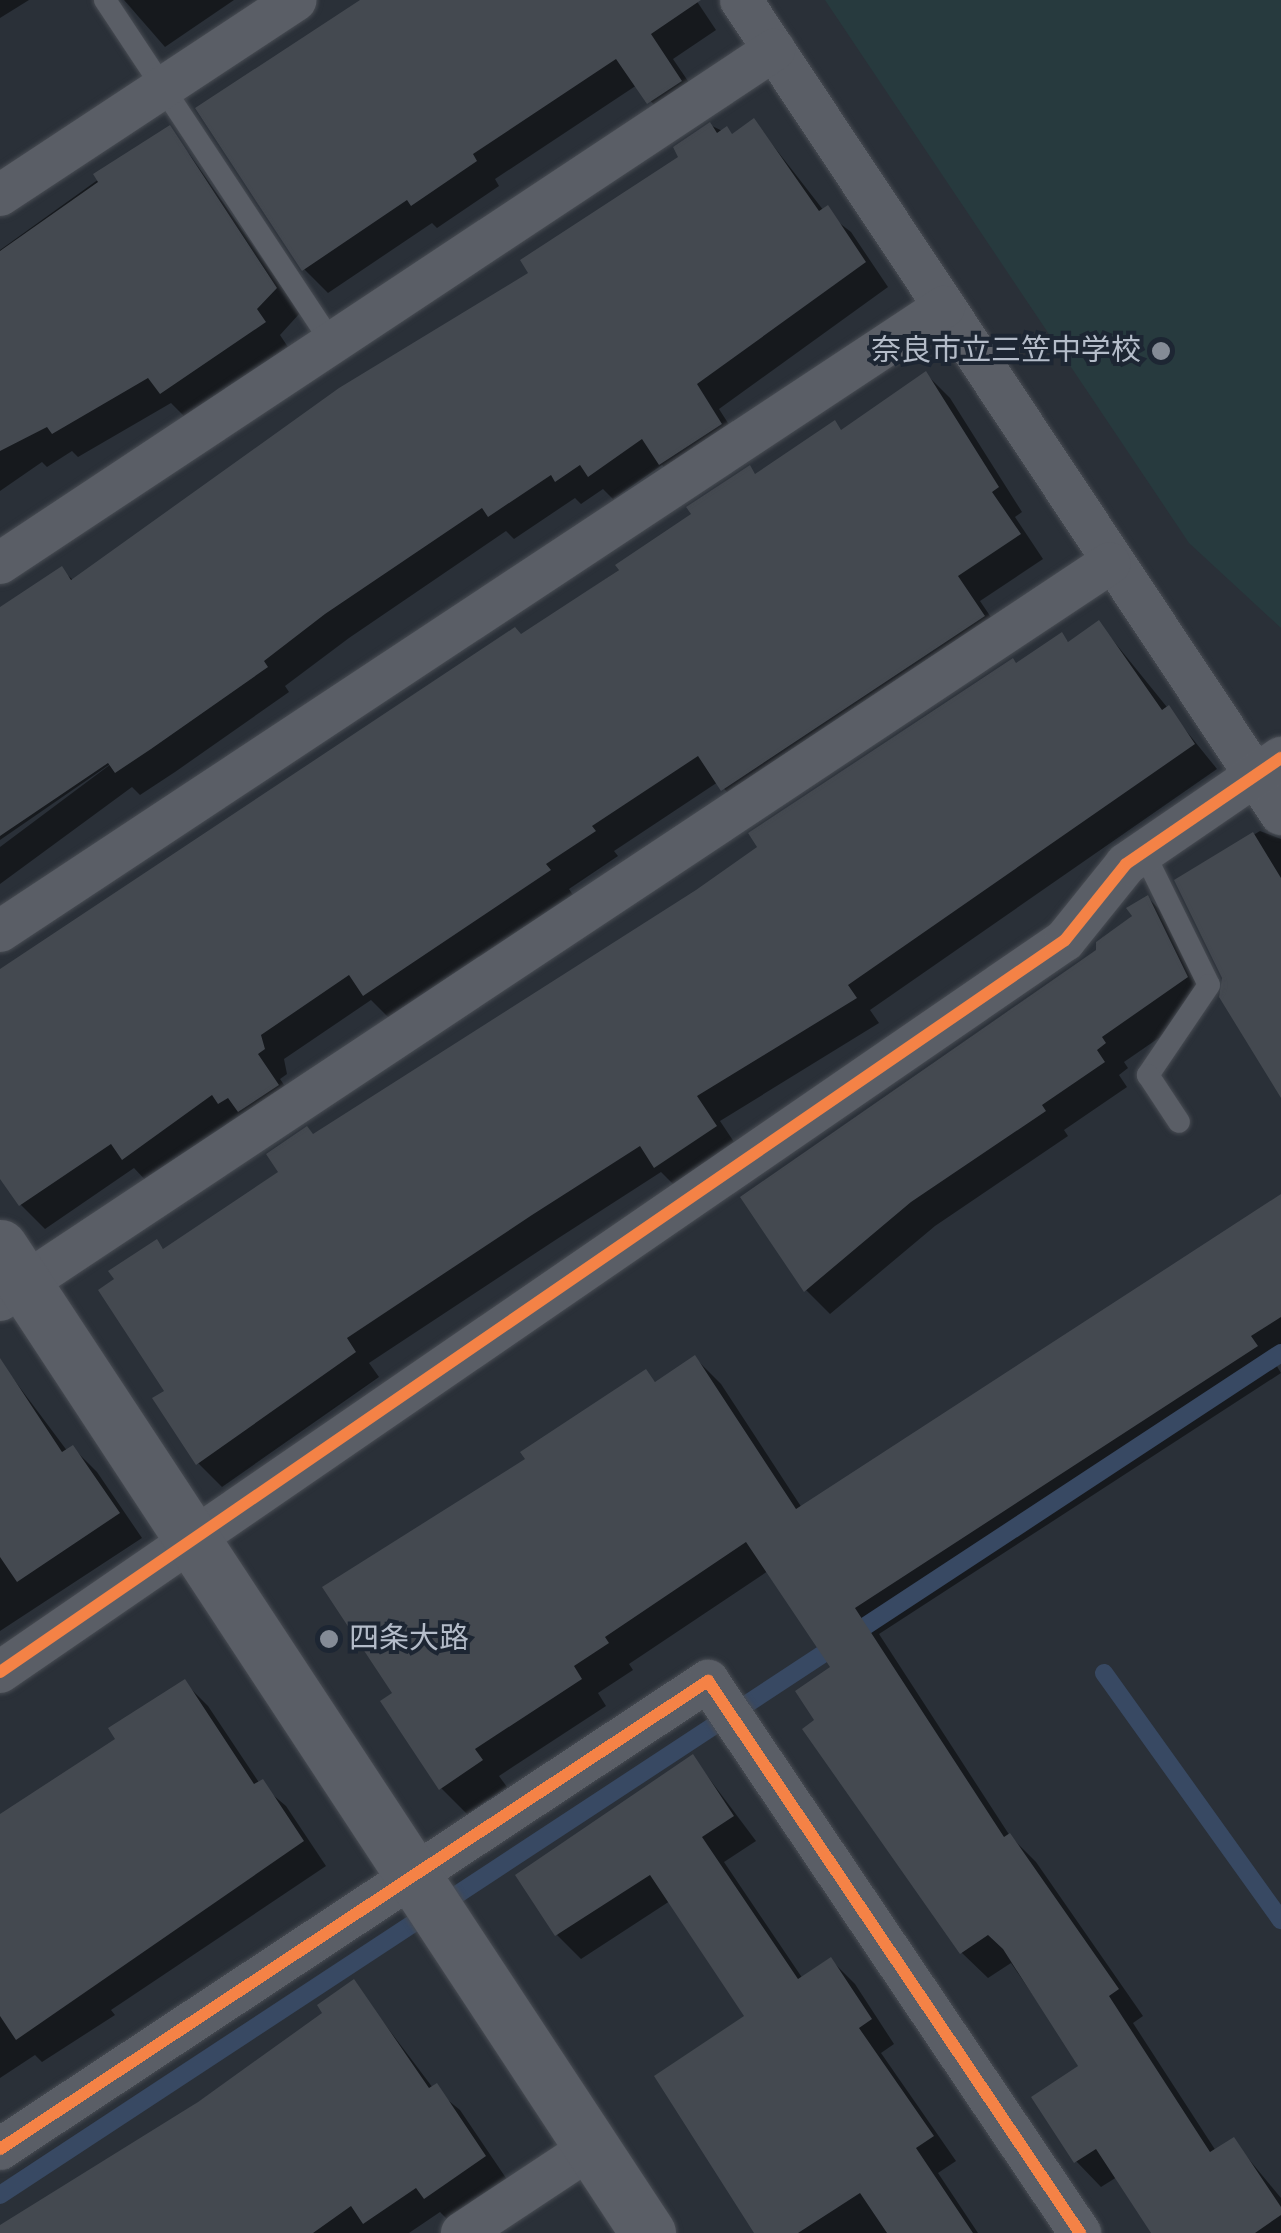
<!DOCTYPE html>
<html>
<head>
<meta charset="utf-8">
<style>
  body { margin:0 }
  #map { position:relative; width:1281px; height:2233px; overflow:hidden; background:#2a3038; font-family:Signika,"Noto Sans JP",sans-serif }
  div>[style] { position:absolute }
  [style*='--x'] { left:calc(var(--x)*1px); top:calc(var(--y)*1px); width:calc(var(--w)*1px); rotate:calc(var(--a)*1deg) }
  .green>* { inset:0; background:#273a3e }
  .shadow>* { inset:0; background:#0007 }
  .stream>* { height:18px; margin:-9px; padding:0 9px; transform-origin:9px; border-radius:9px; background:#384963 }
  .building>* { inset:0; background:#444950 }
  .roads { filter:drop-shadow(0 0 2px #484c53) drop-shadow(0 0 2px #484c53) }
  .service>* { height:22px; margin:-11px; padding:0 11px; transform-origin:11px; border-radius:11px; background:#5a5e66 }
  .minor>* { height:42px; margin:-21px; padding:0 21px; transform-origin:21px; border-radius:21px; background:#5a5e66 }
  .tertiary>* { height:55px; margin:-27.5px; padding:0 27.5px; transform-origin:27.5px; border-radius:27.5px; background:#5a5e66 }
  .cycleway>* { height:12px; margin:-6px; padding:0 6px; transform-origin:6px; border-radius:6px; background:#f48246 }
  .dots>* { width:28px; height:28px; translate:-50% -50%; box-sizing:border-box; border:5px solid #1d2633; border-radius:50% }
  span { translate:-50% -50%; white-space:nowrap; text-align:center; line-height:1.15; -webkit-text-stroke:8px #1d2633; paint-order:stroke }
  .poi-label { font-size:30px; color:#b4bcc9 }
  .right { translate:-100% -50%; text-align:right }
  .left { translate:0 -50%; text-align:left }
</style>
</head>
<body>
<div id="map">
  <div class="green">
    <div style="clip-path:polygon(825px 0,1281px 0,1281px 628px,1189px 543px)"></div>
  </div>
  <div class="shadow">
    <div style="clip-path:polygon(0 0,29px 0,0 18px)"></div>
    <div style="clip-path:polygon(124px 0,234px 0,165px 47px)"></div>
    <div style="clip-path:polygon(366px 0,696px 0,716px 30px,673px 59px,705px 106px,673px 127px,637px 85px,495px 179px,499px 186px,437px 228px,432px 223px,328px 293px,304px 269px)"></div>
    <div style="clip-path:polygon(754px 121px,824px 211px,851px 232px,888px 287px,719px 409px,744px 448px,685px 488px,662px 465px,613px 499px,603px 489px,581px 504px,575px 498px,514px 539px,506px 531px,349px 638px,285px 686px,289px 692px,175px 772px,140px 795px,132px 787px,0 884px,0 847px,119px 758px,0 840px,0 609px,61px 569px,74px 581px,532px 274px,681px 158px,710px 125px,733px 136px)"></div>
    <div style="clip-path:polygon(166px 131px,190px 155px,300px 313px,280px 335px,288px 347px,185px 417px,171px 403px,78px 457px,72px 451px,47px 467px,42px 462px,0 491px,0 250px)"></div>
    <div style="clip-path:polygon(926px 374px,950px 398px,1022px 512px,1015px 517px,1043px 559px,980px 601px,1007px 641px,747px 814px,718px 782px,614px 851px,618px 856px,569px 889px,573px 895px,389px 1018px,371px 1000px,284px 1059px,287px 1074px,280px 1079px,301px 1110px,148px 1183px,134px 1168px,45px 1229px,21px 1205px,0 1174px,0 972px,522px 636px,757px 476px,843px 432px)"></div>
    <div style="clip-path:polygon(1099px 623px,1217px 769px,870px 1010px,879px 1023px,720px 1121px,740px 1151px,680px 1191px,661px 1172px,557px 1239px,369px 1363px,379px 1377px,222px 1487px,198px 1463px,168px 1392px,156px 1242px,165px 1251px,281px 1173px,314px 1137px,697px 892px,1061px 635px,1070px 644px)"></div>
    <div style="clip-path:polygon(1260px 831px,1281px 839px,1281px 1089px,1177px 881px)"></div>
    <div style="clip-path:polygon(1148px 898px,1172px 922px,1211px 1002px,1124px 1062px,1128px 1068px,1119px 1075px,1127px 1087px,1064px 1130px,1068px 1136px,935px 1226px,830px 1314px,806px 1290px)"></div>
    <div style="clip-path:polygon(1281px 1197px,1281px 1359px,1275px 1363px,1281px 1373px,879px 1634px,1010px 1836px,1036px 1862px,1143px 2016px,1133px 2023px,1216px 2151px,1233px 2140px,1281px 2198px,1281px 2233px,1152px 2233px,1117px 2177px,1101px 2187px,1076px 2161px,1082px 2067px,1011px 1963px,988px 1978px,962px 1953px,818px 1721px,833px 1667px,768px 1571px,629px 1664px,633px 1670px,598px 1693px,606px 1706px,499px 1776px,507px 1787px,467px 1814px,441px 1788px,395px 1694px,528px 1460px,646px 1373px,657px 1384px,695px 1358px,721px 1384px,802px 1508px)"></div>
    <div style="clip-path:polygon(0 1361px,68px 1452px,73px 1448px,97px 1472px,142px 1538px,0 1631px)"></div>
    <div style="clip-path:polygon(184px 1682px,208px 1706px,260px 1784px,286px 1806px,326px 1866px,111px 2010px,115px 2015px,42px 2062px,35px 2055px,0 2078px,0 1824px,118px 1740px)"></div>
    <div style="clip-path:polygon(693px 1757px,756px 1841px,724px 1862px,803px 1979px,831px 1960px,855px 1984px,894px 2044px,881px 2053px,956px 2161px,938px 2173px,978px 2233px,757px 2233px,748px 2017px,670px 1901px,581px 1959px,557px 1935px)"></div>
    <div style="clip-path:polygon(353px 1982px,433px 2088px,460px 2110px,508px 2181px,450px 2222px,440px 2212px,409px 2233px,9px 2233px,326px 2014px)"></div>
  </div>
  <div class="stream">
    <div style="--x:1104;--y:1673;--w:304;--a:54.4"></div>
    <div style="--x:0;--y:2195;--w:1533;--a:-33.32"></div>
  </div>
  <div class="building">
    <div style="clip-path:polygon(360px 0,701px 0,651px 34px,682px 81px,647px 104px,616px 59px,473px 154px,477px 161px,411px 206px,407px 200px,302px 271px,195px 108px)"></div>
    <div style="clip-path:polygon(754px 118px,819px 211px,828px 205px,866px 262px,697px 384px,722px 424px,659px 465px,642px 439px,588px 477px,580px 465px,555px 482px,551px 475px,488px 517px,482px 508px,325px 614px,264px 661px,268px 667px,151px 749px,115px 773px,108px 763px,0 836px,0 607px,62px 566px,71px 580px,339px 388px,528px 273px,520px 260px,678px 157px,673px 147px,710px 122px,717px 133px,727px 126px,732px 134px)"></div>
    <div style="clip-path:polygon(170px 125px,277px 288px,257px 309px,266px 322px,160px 394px,148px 378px,52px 434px,47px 427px,0 451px,0 251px,98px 182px,93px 174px)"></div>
    <div style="clip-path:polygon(926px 371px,999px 487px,992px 492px,1021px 534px,958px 576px,985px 616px,721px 791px,698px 756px,592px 826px,596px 831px,546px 864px,551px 870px,363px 996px,349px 975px,261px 1035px,265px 1049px,258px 1054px,279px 1085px,238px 1112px,228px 1098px,218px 1104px,212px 1095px,122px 1160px,111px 1144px,19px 1206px,0 1179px,0 969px,515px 627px,521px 634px,619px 570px,615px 565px,691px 514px,686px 507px,750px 465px,755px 474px,835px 420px,841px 430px)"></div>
    <div style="clip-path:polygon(1099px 620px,1162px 710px,1169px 705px,1195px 744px,848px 985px,857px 998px,697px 1096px,717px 1126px,654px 1168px,640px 1146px,532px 1215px,347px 1338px,356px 1352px,196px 1465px,152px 1398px,164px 1391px,98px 1290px,114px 1279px,108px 1271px,157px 1239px,163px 1249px,278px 1172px,266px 1154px,307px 1126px,313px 1134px,696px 890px,757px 847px,748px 833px,1013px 658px,1016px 663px,1062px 632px,1068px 642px)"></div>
    <div style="clip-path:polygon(1253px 832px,1281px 878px,1281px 1098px,1219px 997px,1222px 978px,1174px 880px)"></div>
    <div style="clip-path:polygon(1148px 895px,1188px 977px,1102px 1037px,1106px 1043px,1097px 1050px,1105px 1062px,1042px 1105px,1046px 1111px,911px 1202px,804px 1292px,740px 1197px,1096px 950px,1096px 942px,1132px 916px,1126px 908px)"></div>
    <div style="clip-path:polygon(1281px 1194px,1281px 1317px,1251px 1336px,1258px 1346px,855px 1608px,1004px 1837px,1010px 1833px,1119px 1989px,1109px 1996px,1210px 2152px,1234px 2137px,1281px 2207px,1281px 2215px,1255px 2233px,1151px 2233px,1096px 2149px,1074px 2163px,1031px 2097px,1078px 2066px,1003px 1949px,988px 1935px,960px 1954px,802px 1729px,814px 1720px,795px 1691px,830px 1667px,746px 1542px,605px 1637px,609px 1643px,574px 1666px,582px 1679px,475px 1749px,483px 1760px,439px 1790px,380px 1701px,392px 1693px,322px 1587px,525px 1459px,520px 1452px,646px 1369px,655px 1382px,695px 1355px,796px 1509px)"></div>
    <div style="clip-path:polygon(0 1358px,62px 1452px,73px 1445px,120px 1513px,17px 1582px,0 1557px)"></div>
    <div style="clip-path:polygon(185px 1679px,254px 1784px,263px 1779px,304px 1841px,16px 2040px,0 2016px,0 1814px,115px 1739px,108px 1728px)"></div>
    <div style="clip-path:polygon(693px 1754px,734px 1816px,702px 1837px,798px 1979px,831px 1957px,872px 2019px,859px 2028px,934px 2136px,916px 2148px,973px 2233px,887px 2233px,860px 2193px,798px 2233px,754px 2233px,654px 2076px,744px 2016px,650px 1875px,555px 1936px,515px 1875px)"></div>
    <div style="clip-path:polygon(354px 1979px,429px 2088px,437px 2083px,486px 2156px,424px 2199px,416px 2188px,363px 2224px,351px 2206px,313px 2233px,0 2233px,0 2225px,198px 2102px,322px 2013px,317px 2005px)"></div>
  </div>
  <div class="roads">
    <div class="service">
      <div style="--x:105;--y:0;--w:411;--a:56.5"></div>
      <div style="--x:1143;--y:851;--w:149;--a:63.8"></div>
      <div style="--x:1209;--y:985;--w:109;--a:124.1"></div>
      <div style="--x:1148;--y:1075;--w:56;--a:56.6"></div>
    </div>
    <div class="minor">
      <div style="--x:741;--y:0;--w:977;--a:56.44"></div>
      <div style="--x:0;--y:195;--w:354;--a:-33.4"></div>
      <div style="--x:0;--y:563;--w:929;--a:-33.54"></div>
      <div style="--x:0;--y:931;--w:1132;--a:-33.47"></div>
      <div style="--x:0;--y:1300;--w:1332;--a:-33.58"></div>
      <div style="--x:0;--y:1672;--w:1292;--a:-34.5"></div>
      <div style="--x:1065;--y:940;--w:97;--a:-51.2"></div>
      <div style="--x:1126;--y:864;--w:188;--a:-34.4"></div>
      <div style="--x:0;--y:2149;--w:849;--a:-33.47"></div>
      <div style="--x:708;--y:1681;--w:666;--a:56.02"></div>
      <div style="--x:462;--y:2233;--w:156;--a:-33.5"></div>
    </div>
    <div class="tertiary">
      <div style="--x:0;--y:1247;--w:1180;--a:56.69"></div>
    </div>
  </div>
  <div class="cycleway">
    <div style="--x:0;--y:1672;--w:1292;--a:-34.5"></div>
    <div style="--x:1065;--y:940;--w:97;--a:-51.2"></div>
    <div style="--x:1126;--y:864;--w:188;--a:-34.4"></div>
    <div style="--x:0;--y:2149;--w:849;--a:-33.47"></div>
    <div style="--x:708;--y:1681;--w:666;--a:56.02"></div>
  </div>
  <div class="dots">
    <div style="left:1161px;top:351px;background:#848b96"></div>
    <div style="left:329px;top:1639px;background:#848b96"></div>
  </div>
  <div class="poi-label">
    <span class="right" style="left:1141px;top:351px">奈良市立三笠中学校</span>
    <span class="left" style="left:349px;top:1639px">四条大路</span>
  </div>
</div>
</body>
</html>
